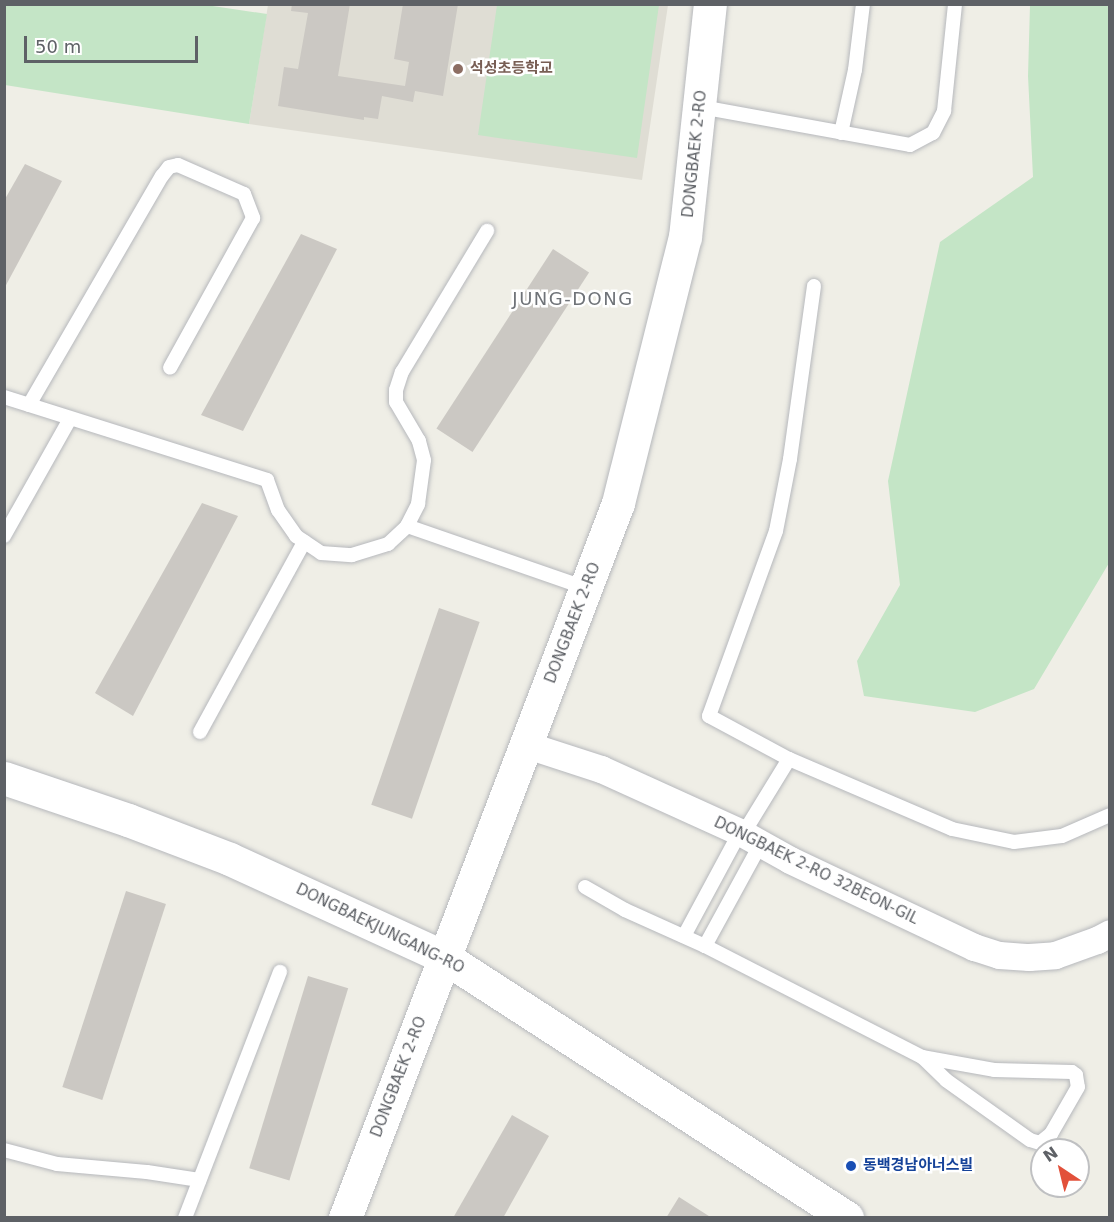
<!DOCTYPE html>
<html>
<head>
<meta charset="utf-8">
<style>
  body { margin:0 }
  #map { position:relative; width:1114px; height:1222px; overflow:hidden; background:#efeee6; font-family:"DejaVu Sans","Noto Sans KR",sans-serif }
  div>[style] { position:absolute }
  [style*='--x'] { left:calc(var(--x)*1px); top:calc(var(--y)*1px); width:calc(var(--w)*1px); rotate:calc(var(--a)*1deg) }
  .education>* { inset:0; background:#dfddd4 }
  .green>* { inset:0; background:#c4e5c6 }
  .building>* { inset:0; background:#cbc8c3; transform-origin:0 0 }
  .roads { filter:drop-shadow(0 0 2px #b6b8bc) drop-shadow(0 0 2px #b6b8bc) }
  .service>* { height:14px; margin:-7px; padding:0 7px; transform-origin:7px; border-radius:7px; background:#fff }
  .minor>* { height:27px; margin:-13.5px; padding:0 13.5px; transform-origin:13.5px; border-radius:13.5px; background:#fff }
  .tertiary>* { height:33px; margin:-16.5px; padding:0 16.5px; transform-origin:16.5px; border-radius:16.5px; background:#fff }
  .dots>* { width:16px; height:16px; translate:-50% -50%; box-sizing:border-box; border:3px solid #fff; border-radius:50% }
  span { translate:-50% -50%; white-space:nowrap; text-align:center; line-height:1.15; -webkit-text-stroke:5px #fff; paint-order:stroke }
  .education-label { font-size:15px; color:#785e54; font-weight:700 }
  .left { translate:0 -50%; text-align:left }
  .street-label { font-size:15px; color:#5e6166 }
  .transit-label { font-size:15px; color:#164399; font-weight:700 }
  .quarter-label { font-size:18px; color:#6f7378; letter-spacing:1.5px }
  .frame { position:absolute; inset:0; border:6px solid #5e6166; pointer-events:none }
  .north { position:absolute; left:1030px; top:1138px; width:60px; height:60px; box-sizing:border-box; background:#fff; border:2px solid #bfc0c2; border-radius:50%; rotate:325deg; font-size:16px; font-weight:700; line-height:24px; text-align:center; color:#5e6166 }
  .north::after { content:''; display:block; margin:auto; width:21px; height:27px; background:#e2503a; clip-path:polygon(50% 0,100% 100%,50% 72%,0 100%) }
  .scale { position:absolute; left:24px; top:36px; width:174px; height:27px; box-sizing:border-box; border:3px solid #5e6166; border-top:0; padding-left:8px; font-size:18px; line-height:21px; white-space:nowrap; color:#5e6166; -webkit-text-stroke:4px #fff; paint-order:stroke }
</style>
</head>
<body>
<div id="map">
  <div class="education">
    <div style="clip-path:polygon(268px 5px,668px 5px,642px 180px,249px 124px)"></div>
  </div>
  <div class="green">
    <div style="clip-path:polygon(206px 5px,267px 14px,249px 124px,5px 85px,5px 5px)"></div>
    <div style="clip-path:polygon(497px 5px,659px 5px,637px 158px,478px 135px)"></div>
    <div style="clip-path:polygon(1030px 5px,1109px 5px,1109px 563px,1034px 689px,975px 712px,864px 696px,857px 661px,900px 585px,888px 481px,940px 242px,1033px 177px,1028px 76px)"></div>
  </div>
  <div class="building">
    <div style="clip-path:polygon(292px 4px,350px 4px,338px 76px,405px 86px,409px 62px,394px 59px,403px 4px,458px 4px,443px 96px,415px 91px,413px 102px,382px 96px,378px 119px,364px 117px,364px 120px,278px 106px,284px 67px,298px 69px,308px 13px,291px 11px)"></div>
    <div style="clip-path:polygon(25px 164px,62px 181px,5px 287px,5px 199px)"></div>
    <div style="clip-path:polygon(301px 234px,337px 249px,243px 431px,201px 415px)"></div>
    <div style="left:553px;top:249px;width:43px;height:214px;rotate:33deg"></div>
    <div style="clip-path:polygon(202px 503px,238px 516px,133px 716px,95px 693px)"></div>
    <div style="left:439px;top:608px;width:43px;height:208px;rotate:19deg"></div>
    <div style="left:126px;top:891px;width:42px;height:206px;rotate:18deg"></div>
    <div style="left:308px;top:976px;width:42px;height:201px;rotate:17deg"></div>
    <div style="clip-path:polygon(512px 1115px,549px 1136px,503px 1218px,453px 1218px)"></div>
    <div style="clip-path:polygon(679px 1197px,712px 1218px,666px 1218px)"></div>
  </div>
  <div class="roads">
    <div class="service">
      <div style="--x:701;--y:107;--w:212;--a:10.3"></div>
      <div style="--x:910;--y:145;--w:26;--a:-28"></div>
      <div style="--x:933;--y:133;--w:25;--a:-63"></div>
      <div style="--x:944;--y:111;--w:108;--a:-84.1"></div>
      <div style="--x:841;--y:133;--w:65;--a:-77.5"></div>
      <div style="--x:855;--y:70;--w:66;--a:-83.1"></div>
      <div style="--x:814;--y:286;--w:175;--a:97.9"></div>
      <div style="--x:790;--y:459;--w:73;--a:101"></div>
      <div style="--x:776;--y:531;--w:197;--a:109.9"></div>
      <div style="--x:709;--y:716;--w:91;--a:28.3"></div>
      <div style="--x:789;--y:759;--w:177;--a:23.2"></div>
      <div style="--x:952;--y:829;--w:63;--a:11.8"></div>
      <div style="--x:1014;--y:842;--w:48;--a:-7.1"></div>
      <div style="--x:1062;--y:836;--w:52;--a:-23.6"></div>
      <div style="--x:4;--y:397;--w:276;--a:17.5"></div>
      <div style="--x:267;--y:480;--w:32;--a:70"></div>
      <div style="--x:278;--y:510;--w:32;--a:55"></div>
      <div style="--x:296;--y:536;--w:30;--a:34"></div>
      <div style="--x:321;--y:553;--w:31;--a:4"></div>
      <div style="--x:352;--y:555;--w:38;--a:-17"></div>
      <div style="--x:388;--y:544;--w:26;--a:-43"></div>
      <div style="--x:407;--y:526;--w:189;--a:19.1"></div>
      <div style="--x:29;--y:405;--w:265;--a:-59.9"></div>
      <div style="--x:162;--y:176;--w:11;--a:-52"></div>
      <div style="--x:169;--y:167;--w:9;--a:-13"></div>
      <div style="--x:178;--y:165;--w:72;--a:23.7"></div>
      <div style="--x:244;--y:194;--w:26;--a:69"></div>
      <div style="--x:253;--y:218;--w:171;--a:119"></div>
      <div style="--x:407;--y:526;--w:25;--a:-63"></div>
      <div style="--x:418;--y:504;--w:44;--a:-82.2"></div>
      <div style="--x:424;--y:460;--w:20;--a:-105"></div>
      <div style="--x:419;--y:441;--w:45;--a:-120.5"></div>
      <div style="--x:396;--y:402;--w:12;--a:-90"></div>
      <div style="--x:396;--y:390;--w:19;--a:-72"></div>
      <div style="--x:402;--y:372;--w:165;--a:-58.9"></div>
      <div style="--x:4;--y:536;--w:134;--a:-60.6"></div>
      <div style="--x:200;--y:732;--w:217;--a:-61.3"></div>
      <div style="--x:743;--y:834;--w:88;--a:-58.5"></div>
      <div style="--x:585;--y:887;--w:46;--a:29.9"></div>
      <div style="--x:625;--y:910;--w:88;--a:24.2"></div>
      <div style="--x:705;--y:946;--w:244;--a:27.1"></div>
      <div style="--x:922;--y:1057;--w:73;--a:10.2"></div>
      <div style="--x:994;--y:1070;--w:78;--a:1.5"></div>
      <div style="--x:1072;--y:1072;--w:5;--a:37"></div>
      <div style="--x:1076;--y:1075;--w:12;--a:81"></div>
      <div style="--x:1078;--y:1087;--w:54;--a:119.9"></div>
      <div style="--x:1051;--y:1134;--w:14;--a:141"></div>
      <div style="--x:1040;--y:1143;--w:10;--a:-163"></div>
      <div style="--x:1030;--y:1140;--w:103;--a:-144.5"></div>
      <div style="--x:946;--y:1080;--w:33;--a:-136"></div>
      <div style="--x:684;--y:936;--w:118;--a:-61.7"></div>
      <div style="--x:705;--y:946;--w:115;--a:-61.4"></div>
      <div style="--x:4;--y:1150;--w:55;--a:14.8"></div>
      <div style="--x:57;--y:1164;--w:90;--a:5.1"></div>
      <div style="--x:147;--y:1172;--w:53;--a:8.7"></div>
      <div style="--x:185;--y:1218;--w:264;--a:-68.9"></div>
    </div>
    <div class="minor">
      <div style="--x:527;--y:745;--w:78;--a:18"></div>
      <div style="--x:601;--y:769;--w:153;--a:24.4"></div>
      <div style="--x:740;--y:832;--w:57;--a:29.2"></div>
      <div style="--x:790;--y:860;--w:204;--a:25.3"></div>
      <div style="--x:974;--y:947;--w:26;--a:18"></div>
      <div style="--x:999;--y:955;--w:30;--a:4"></div>
      <div style="--x:1029;--y:957;--w:26;--a:-4"></div>
      <div style="--x:1055;--y:955;--w:45;--a:-19.7"></div>
      <div style="--x:1097;--y:940;--w:15;--a:-28"></div>
    </div>
    <div class="tertiary">
      <div style="--x:4;--y:778;--w:131;--a:18.7"></div>
      <div style="--x:128;--y:820;--w:109;--a:20.9"></div>
      <div style="--x:230;--y:859;--w:235;--a:24.6"></div>
      <div style="--x:444;--y:957;--w:480;--a:32.9"></div>
      <div style="--x:345;--y:1218;--w:765;--a:-69.1"></div>
      <div style="--x:618;--y:503;--w:274;--a:-75.9"></div>
      <div style="--x:685;--y:237;--w:234;--a:-83.9"></div>
    </div>
  </div>
  <div class="dots">
    <div style="left:458px;top:69px;background:#8d6e63"></div>
    <div style="left:851px;top:1166px;background:#1a4fb4"></div>
  </div>
  <div class="education-label">
    <span class="left" style="left:470px;top:69px">석성초등학교</span>
  </div>
  <div class="street-label">
    <span style="left:695px;top:154px;rotate:-84deg">DONGBAEK 2-RO</span>
    <span style="left:573px;top:623px;rotate:-69deg">DONGBAEK 2-RO</span>
    <span style="left:816px;top:871px;rotate:26deg">DONGBAEK 2-RO 32BEON-GIL</span>
    <span style="left:380px;top:929px;rotate:26deg">DONGBAEKJUNGANG-RO</span>
    <span style="left:399px;top:1077px;rotate:-69deg">DONGBAEK 2-RO</span>
  </div>
  <div class="transit-label">
    <span class="left" style="left:863px;top:1166px">동백경남아너스빌</span>
  </div>
  <div class="quarter-label">
    <span style="left:573px;top:299px">JUNG-DONG</span>
  </div>
  <div class="frame"></div>
  <div class="north">N</div>
  <div class="scale">50 m</div>
</div>
</body>
</html>
